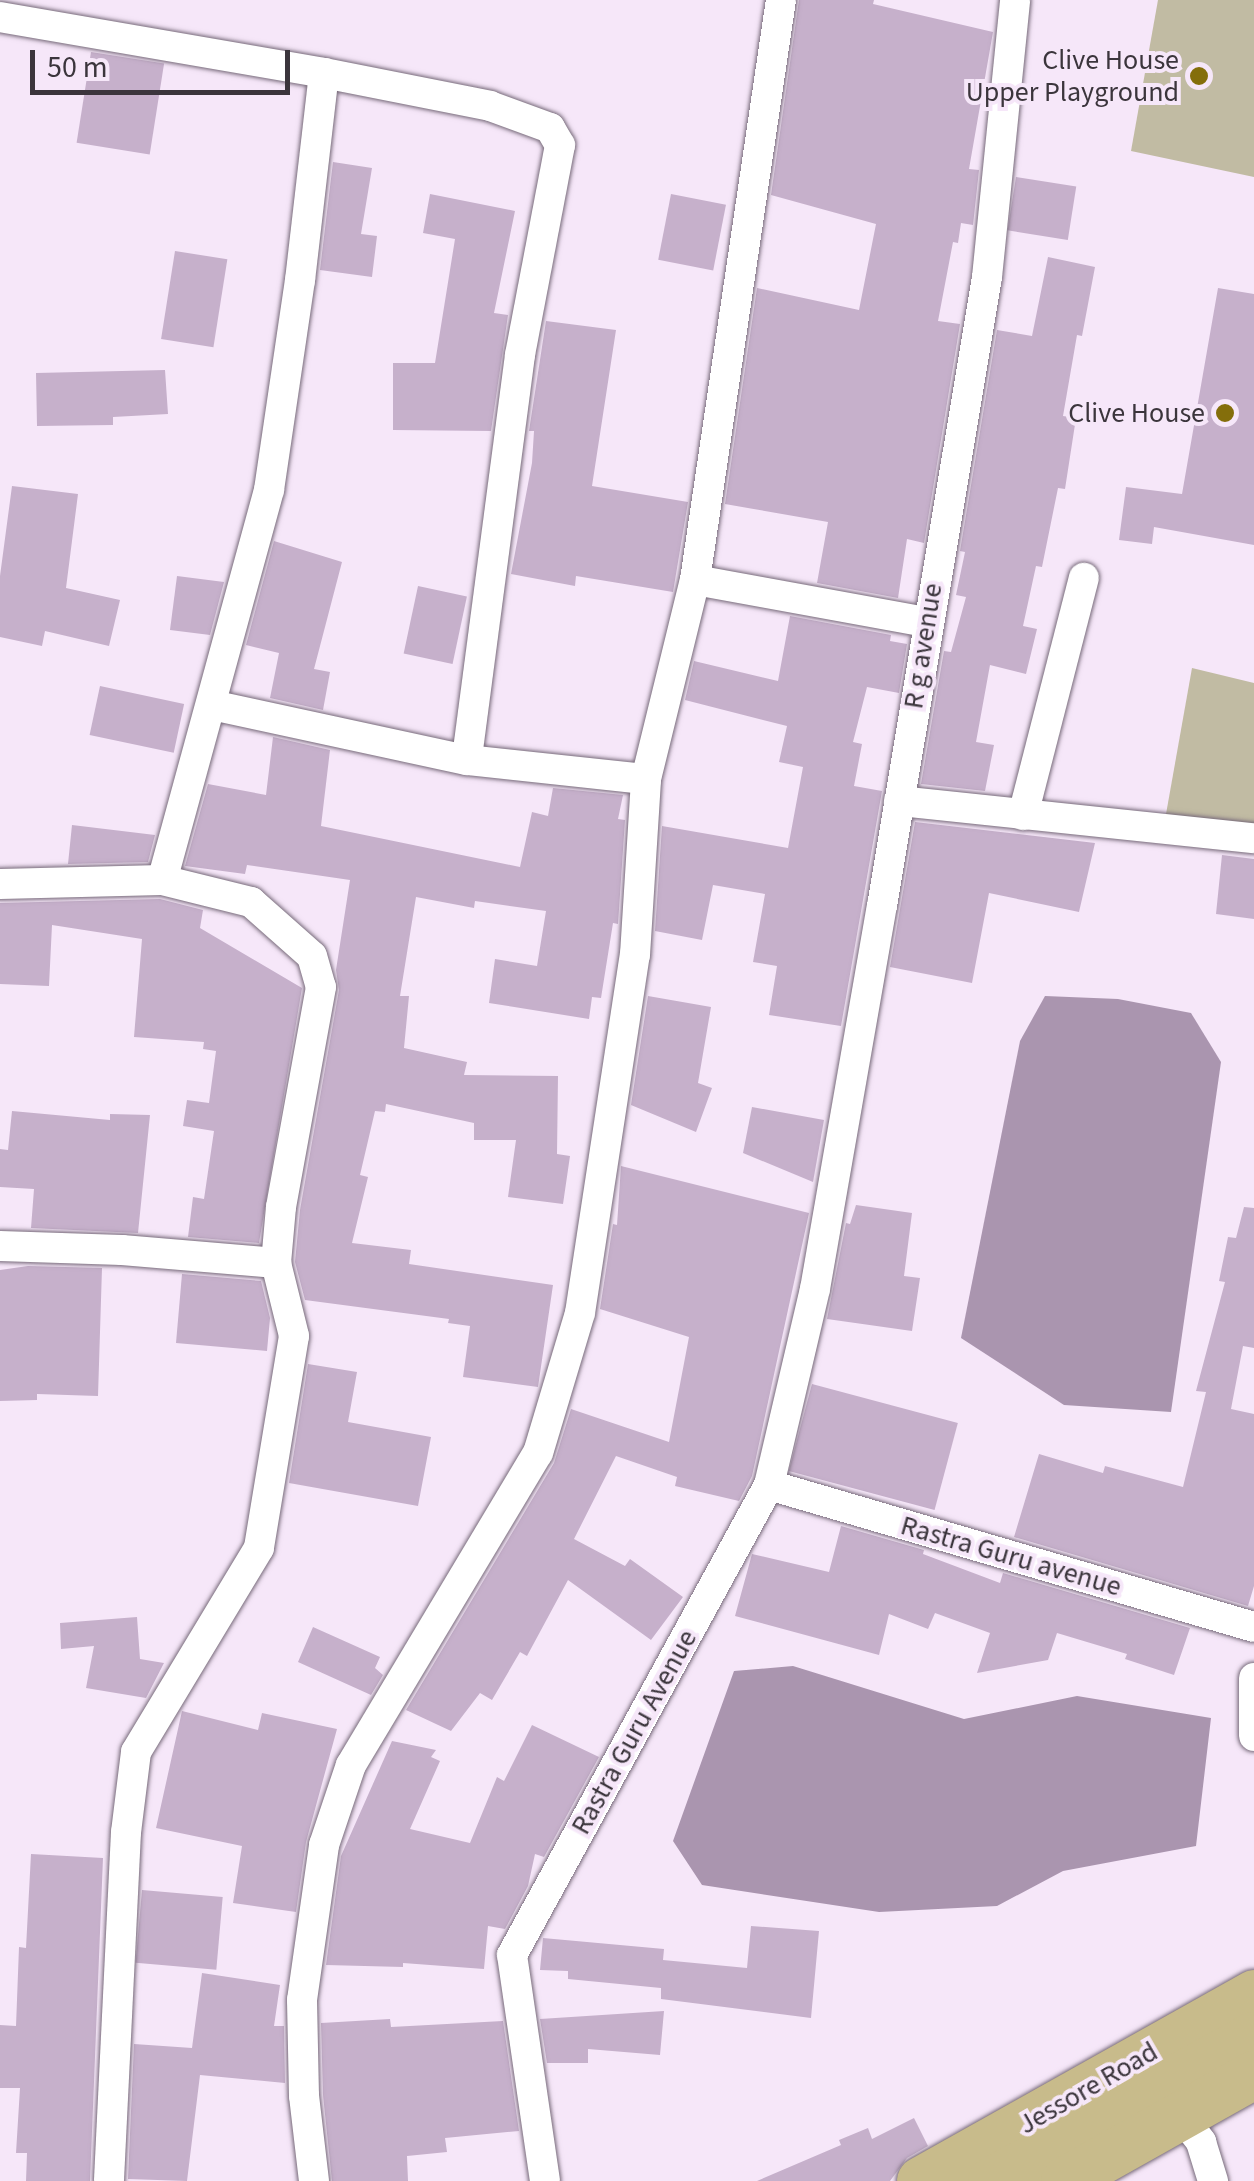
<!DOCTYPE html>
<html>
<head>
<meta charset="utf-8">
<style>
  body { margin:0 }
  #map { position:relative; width:1254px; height:2181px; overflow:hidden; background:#f6e7f9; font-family:"Source Sans 3",sans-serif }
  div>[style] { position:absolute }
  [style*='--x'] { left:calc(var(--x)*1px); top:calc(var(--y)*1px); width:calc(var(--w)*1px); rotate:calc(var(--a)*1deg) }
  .green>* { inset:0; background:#c1bba3 }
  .water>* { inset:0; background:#aa95af }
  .building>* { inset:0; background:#c6b0cb; transform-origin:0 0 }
  .roads { filter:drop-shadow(0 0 2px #776a7a) drop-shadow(0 0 2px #776a7a) }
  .minor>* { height:30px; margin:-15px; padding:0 15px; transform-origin:15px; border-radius:15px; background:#fff }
  .primary>* { height:48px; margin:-24px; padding:0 24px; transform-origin:24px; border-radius:24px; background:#c8bb8b }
  .dots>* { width:28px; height:28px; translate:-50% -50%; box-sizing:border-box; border:5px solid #f6e7f9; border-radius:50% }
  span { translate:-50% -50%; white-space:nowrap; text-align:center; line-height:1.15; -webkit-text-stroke:8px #f6e7f9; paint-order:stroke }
  .poi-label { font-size:28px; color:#3b353c }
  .right { translate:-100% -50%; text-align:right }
  .street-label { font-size:28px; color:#3b353c }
  .scale { position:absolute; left:30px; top:50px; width:260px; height:45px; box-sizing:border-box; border:5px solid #3b353c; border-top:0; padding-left:12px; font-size:30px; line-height:35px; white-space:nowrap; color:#3b353c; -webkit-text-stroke:8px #f6e7f9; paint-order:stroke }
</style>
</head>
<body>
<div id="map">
  <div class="green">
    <div style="clip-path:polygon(1158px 0,1254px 0,1254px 177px,1131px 151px)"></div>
    <div style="clip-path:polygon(1192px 668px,1254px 683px,1254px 838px,1163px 831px)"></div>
  </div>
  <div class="water">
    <div style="clip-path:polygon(1045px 996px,1118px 999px,1191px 1013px,1221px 1062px,1171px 1412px,1064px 1405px,961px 1338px,1020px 1041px)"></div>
    <div style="clip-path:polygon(793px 1666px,964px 1719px,1077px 1696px,1211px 1718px,1196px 1846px,1063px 1871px,997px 1906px,879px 1912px,702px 1885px,673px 1841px,734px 1671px)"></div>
  </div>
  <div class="building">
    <div style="clip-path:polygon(799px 0,874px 0,873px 4px,993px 32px,969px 169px,979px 170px,973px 225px,961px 223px,958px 243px,953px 242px,938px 321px,960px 324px,924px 543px,907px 539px,898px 598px,817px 583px,828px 522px,725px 504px,757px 288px,859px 310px,876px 224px,771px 195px)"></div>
    <div style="left:91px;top:52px;width:74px;height:92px;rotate:9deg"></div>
    <div style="clip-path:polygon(333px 162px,372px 168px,361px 234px,377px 236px,372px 277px,320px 270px)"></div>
    <div style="left:1016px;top:177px;width:61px;height:54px;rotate:9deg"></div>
    <div style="clip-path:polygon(430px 194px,515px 211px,494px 313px,508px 315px,491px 431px,393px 430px,393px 363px,435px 363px,455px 239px,423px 233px)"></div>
    <div style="left:671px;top:194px;width:56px;height:67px;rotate:11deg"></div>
    <div style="left:175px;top:251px;width:53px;height:89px;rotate:9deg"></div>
    <div style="clip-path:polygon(1048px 257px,1095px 267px,1082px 336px,1077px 335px,1063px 416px,1076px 418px,1065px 489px,1058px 488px,1042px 567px,1036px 566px,1023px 626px,1037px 629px,1026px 674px,990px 665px,976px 742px,994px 745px,985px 791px,921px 784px,944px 651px,951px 652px,966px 597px,956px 595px,965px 552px,960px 551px,997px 330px,1032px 336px)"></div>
    <div style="clip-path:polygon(1218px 288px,1254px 294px,1254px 545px,1154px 527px,1152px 544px,1119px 540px,1126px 487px,1182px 494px)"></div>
    <div style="clip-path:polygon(546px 321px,616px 330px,592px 486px,688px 502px,673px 592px,576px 576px,575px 586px,511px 574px,532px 463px,534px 431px,529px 431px)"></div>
    <div style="clip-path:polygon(165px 370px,168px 414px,113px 417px,113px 425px,37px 426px,36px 373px)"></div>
    <div style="clip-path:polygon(12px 486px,78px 494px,66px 588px,120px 600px,109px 646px,45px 631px,42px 646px,0 637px,0 576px)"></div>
    <div style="clip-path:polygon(274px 541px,342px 562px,314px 669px,330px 672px,323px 710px,270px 698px,279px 653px,246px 645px)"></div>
    <div style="clip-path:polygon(177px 576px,224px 582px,210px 635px,170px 630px)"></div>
    <div style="left:418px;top:586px;width:50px;height:69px;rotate:12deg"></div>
    <div style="clip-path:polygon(790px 616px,891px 635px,890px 641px,907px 644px,899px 693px,867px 687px,853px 742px,862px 744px,854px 786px,882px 791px,841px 1026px,769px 1015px,777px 966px,753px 962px,765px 894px,713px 885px,702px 940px,655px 931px,662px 826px,788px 848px,803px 767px,779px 762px,787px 726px,685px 700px,694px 661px,778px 681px)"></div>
    <div style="left:100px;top:686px;width:86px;height:50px;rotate:12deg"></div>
    <div style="clip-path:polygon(273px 737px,330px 750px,321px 826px,520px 867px,532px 812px,548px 816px,553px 788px,623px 795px,618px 819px,625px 820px,618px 924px,613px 923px,601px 998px,592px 997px,589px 1019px,489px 1003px,495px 959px,537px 966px,546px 911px,475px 901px,474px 908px,416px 897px,400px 996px,409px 996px,404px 1048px,467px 1062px,464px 1075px,558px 1076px,557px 1154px,570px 1156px,563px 1204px,508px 1197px,516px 1140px,474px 1140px,474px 1123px,386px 1104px,385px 1112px,375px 1111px,360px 1175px,368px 1177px,352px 1243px,411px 1250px,409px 1264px,553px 1285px,538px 1387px,463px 1377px,470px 1326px,448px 1323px,449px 1319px,305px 1300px,295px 1262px,300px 1210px,339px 990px,336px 970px,350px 880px,247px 865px,245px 874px,185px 866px,208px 784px,266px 795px)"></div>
    <div style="clip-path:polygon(915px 822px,1095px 843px,1079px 912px,989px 893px,972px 983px,890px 967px)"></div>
    <div style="clip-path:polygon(72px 825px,155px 835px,148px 862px,68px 864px)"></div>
    <div style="clip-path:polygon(1222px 855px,1254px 859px,1254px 919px,1216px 914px)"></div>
    <div style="clip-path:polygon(160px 899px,203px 910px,200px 928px,302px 988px,259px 1243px,188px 1237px,193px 1197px,204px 1199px,214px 1131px,183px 1126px,187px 1100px,209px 1103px,216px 1051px,203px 1049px,204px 1042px,134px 1037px,142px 939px,52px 925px,49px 986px,0 984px,0 903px)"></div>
    <div style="clip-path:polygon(648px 996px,711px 1007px,698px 1083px,712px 1088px,696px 1132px,631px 1105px)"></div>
    <div style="clip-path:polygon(752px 1107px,824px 1120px,813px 1182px,743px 1153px)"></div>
    <div style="clip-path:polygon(12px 1111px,110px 1120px,110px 1114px,150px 1115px,138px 1233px,31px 1228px,34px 1189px,0 1187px,0 1149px,8px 1150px)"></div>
    <div style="clip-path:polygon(621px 1166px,809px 1213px,752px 1476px,739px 1501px,675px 1486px,677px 1477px,616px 1456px,574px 1539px,625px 1566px,630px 1559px,683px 1597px,651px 1640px,568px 1580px,527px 1656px,520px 1652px,492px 1700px,480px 1693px,451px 1731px,406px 1710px,554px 1463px,571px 1409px,669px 1442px,689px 1337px,600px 1309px,613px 1224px,617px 1225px)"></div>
    <div style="clip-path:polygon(856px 1205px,912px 1213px,904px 1276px,920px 1278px,912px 1331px,827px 1319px,846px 1223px,850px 1224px)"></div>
    <div style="clip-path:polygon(1244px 1207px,1254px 1208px,1254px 1348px,1243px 1346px,1231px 1409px,1254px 1414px,1254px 1586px,1248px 1606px,1014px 1537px,1039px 1454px,1103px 1473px,1105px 1466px,1183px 1487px,1206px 1392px,1196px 1391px,1225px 1282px,1219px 1281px,1228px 1237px,1236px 1238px)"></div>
    <div style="clip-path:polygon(28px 1266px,102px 1268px,98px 1396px,37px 1394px,37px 1400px,0 1401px,0 1270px)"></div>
    <div style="clip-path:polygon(182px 1274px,261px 1281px,270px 1318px,267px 1351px,176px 1343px)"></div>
    <div style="clip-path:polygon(308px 1364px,357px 1372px,348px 1422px,431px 1437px,418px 1506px,289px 1483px)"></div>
    <div style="left:812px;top:1384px;width:151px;height:90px;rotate:15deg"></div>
    <div style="clip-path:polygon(841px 1526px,924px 1550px,923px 1554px,1000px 1583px,1003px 1573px,1190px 1628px,1174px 1675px,1125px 1659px,1127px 1654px,1057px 1633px,1048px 1660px,977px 1673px,990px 1633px,935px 1613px,928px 1629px,889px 1614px,879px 1655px,735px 1616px,752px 1554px,829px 1572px)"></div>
    <div style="clip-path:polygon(137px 1617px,140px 1659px,164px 1663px,146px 1698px,86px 1688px,94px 1646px,61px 1649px,60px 1623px)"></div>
    <div style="clip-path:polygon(313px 1627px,380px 1657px,375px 1668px,383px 1675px,371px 1695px,298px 1662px)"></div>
    <div style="clip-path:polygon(182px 1711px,258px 1730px,262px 1713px,337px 1729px,306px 1842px,296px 1912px,233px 1903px,242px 1846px,156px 1828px)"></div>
    <div style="clip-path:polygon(532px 1725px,599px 1757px,544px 1857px,535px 1854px,528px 1886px,505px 1929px,488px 1926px,484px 1969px,403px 1963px,403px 1967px,326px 1965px,341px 1856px,392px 1741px,436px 1750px,431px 1757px,440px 1761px,410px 1829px,470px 1843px,497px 1777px,504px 1781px)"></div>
    <div style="clip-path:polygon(31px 1854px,103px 1858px,90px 2181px,26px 2181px,27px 2153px,16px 2153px,20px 2088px,0 2088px,0 2025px,16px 2026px,19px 1947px,26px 1948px)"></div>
    <div style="left:142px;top:1890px;width:81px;height:73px;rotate:5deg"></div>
    <div style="clip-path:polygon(751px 1926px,819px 1931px,811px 2018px,661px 1999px,661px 1988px,568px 1979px,568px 1971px,540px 1970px,543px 1938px,664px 1949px,663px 1960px,747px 1968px)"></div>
    <div style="clip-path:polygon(202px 1973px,280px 1985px,274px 2026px,284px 2026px,285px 2083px,200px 2075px,187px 2181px,128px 2179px,134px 2044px,192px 2048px)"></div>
    <div style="clip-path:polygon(664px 2011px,660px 2055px,588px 2049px,588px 2063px,547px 2063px,540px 2019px)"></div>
    <div style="clip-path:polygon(390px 2019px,391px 2027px,503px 2021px,519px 2131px,445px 2138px,447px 2152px,407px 2156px,408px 2181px,332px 2181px,323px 2095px,321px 2023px)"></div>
    <div style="clip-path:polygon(914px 2118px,928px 2146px,907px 2158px,890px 2181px,757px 2181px,841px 2145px,839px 2140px,868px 2128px,872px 2139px)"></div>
  </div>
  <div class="roads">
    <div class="minor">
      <div style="--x:0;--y:17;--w:329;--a:9.8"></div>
      <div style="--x:324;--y:73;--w:208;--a:96.6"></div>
      <div style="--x:300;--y:280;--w:212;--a:98.4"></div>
      <div style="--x:269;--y:490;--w:404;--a:105.3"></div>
      <div style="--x:324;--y:73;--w:169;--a:11.2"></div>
      <div style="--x:490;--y:106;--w:64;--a:20.1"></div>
      <div style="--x:550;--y:128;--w:20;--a:60"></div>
      <div style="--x:560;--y:145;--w:214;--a:100.8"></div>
      <div style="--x:520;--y:355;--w:408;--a:97.5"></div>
      <div style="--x:695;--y:580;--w:235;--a:10.3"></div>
      <div style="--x:212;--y:705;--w:261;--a:12.2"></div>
      <div style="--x:467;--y:760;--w:180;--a:6.1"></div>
      <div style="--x:899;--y:801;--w:357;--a:6"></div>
      <div style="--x:1023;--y:815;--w:245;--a:-75.6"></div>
      <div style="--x:0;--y:884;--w:162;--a:-1.4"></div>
      <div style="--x:162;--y:880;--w:92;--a:13.9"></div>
      <div style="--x:251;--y:902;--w:81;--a:41.5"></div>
      <div style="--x:312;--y:956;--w:32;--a:74"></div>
      <div style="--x:321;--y:987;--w:224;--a:100.3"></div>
      <div style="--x:281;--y:1207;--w:56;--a:95.1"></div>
      <div style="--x:276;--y:1263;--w:75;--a:76.1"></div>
      <div style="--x:294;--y:1336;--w:215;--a:99.4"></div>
      <div style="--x:259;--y:1548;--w:238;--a:121.1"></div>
      <div style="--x:136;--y:1752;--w:81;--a:97.1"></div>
      <div style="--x:126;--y:1832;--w:349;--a:92.8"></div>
      <div style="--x:0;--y:1246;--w:122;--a:1.9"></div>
      <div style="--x:122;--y:1250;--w:155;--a:4.8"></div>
      <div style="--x:769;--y:1485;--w:505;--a:16.32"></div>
      <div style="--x:1254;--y:1678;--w:58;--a:90"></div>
      <div style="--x:1181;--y:2116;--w:33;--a:52"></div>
      <div style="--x:1201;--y:2142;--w:41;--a:72.9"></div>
      <div style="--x:314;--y:2181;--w:86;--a:-96.7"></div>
      <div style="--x:304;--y:2096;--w:96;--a:-91.2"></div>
      <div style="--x:302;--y:2000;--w:157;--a:-81.9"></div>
      <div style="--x:324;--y:1845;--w:84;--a:-71.4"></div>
      <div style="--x:351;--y:1765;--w:364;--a:-59.1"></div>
      <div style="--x:538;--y:1453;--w:146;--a:-73.3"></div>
      <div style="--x:580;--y:1313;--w:362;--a:-81.3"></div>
      <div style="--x:635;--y:955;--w:176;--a:-86.4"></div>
      <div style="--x:646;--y:779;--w:205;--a:-76.2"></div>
      <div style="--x:695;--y:580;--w:586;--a:-81.57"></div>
      <div style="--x:545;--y:2181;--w:228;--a:-98.3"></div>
      <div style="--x:512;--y:1955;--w:536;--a:-61.33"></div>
      <div style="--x:769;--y:1485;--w:201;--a:-76.8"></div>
      <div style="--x:815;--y:1289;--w:389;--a:-80.1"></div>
      <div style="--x:882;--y:906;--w:638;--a:-80.52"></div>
      <div style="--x:987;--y:277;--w:278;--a:-84.2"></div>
    </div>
    <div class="primary">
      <div style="--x:921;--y:2181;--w:382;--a:-29.3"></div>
      <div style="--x:992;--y:2181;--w:299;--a:-29"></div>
      <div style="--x:1065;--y:2181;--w:217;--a:-29.3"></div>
    </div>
  </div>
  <div class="dots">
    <div style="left:1199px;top:76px;background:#846e0b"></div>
    <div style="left:1225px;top:413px;background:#846e0b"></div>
  </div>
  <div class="poi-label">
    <span class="right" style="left:1179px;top:76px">Clive House<br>Upper Playground</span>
    <span class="right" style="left:1205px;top:413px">Clive House</span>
  </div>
  <div class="street-label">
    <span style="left:923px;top:646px;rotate:-81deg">R g avenue</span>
    <span style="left:1011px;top:1556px;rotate:16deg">Rastra Guru avenue</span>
    <span style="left:634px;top:1732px;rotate:-61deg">Rastra Guru Avenue</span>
    <span style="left:1088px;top:2088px;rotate:-30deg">Jessore Road</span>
  </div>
  <div class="scale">50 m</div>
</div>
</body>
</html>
